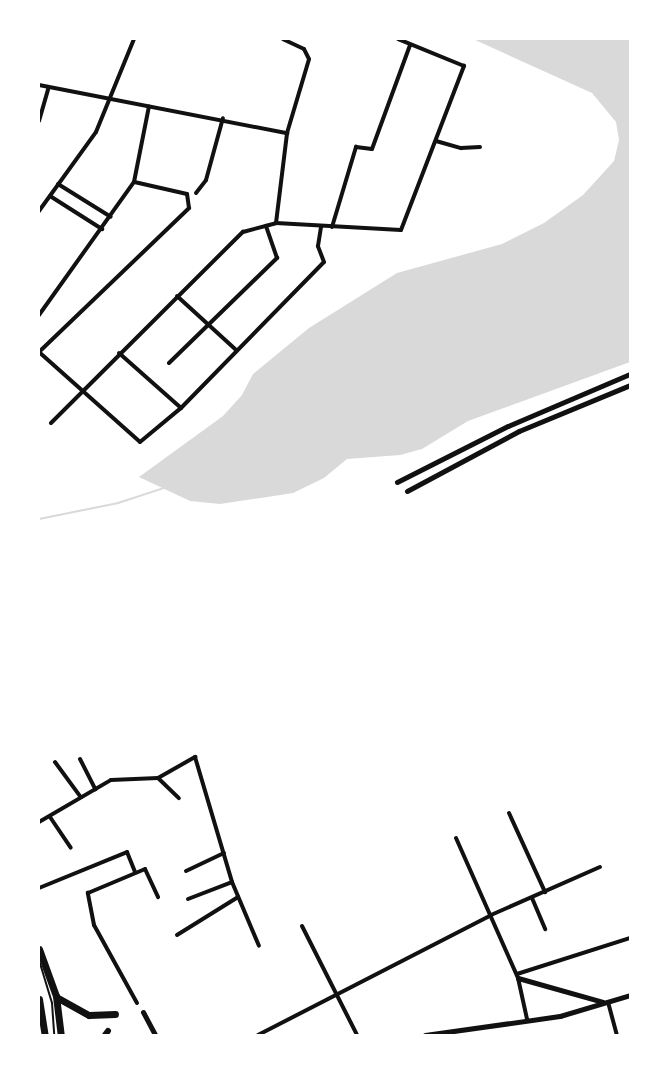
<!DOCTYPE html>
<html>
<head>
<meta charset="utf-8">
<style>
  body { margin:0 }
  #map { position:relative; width:669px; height:1074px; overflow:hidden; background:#fff; font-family:"Alegreya Sans",sans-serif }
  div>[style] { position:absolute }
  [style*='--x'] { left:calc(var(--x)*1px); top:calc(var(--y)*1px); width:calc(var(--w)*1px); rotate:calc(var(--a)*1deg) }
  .water>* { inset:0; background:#d9d9d9 }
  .stream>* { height:2px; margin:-1px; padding:0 1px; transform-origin:1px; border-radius:1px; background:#d9d9d9 }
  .service>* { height:2px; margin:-1px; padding:0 1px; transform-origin:1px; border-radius:1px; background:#111 }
  .minor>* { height:4px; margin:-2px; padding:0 2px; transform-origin:2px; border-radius:2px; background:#111 }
  .tertiary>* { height:5px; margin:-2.5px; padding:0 2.5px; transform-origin:2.5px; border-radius:2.5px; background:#111 }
  .secondary>* { height:6px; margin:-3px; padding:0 3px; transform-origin:3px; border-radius:3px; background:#111 }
  .primary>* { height:7px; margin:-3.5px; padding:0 3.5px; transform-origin:3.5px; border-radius:3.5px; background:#111 }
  span { translate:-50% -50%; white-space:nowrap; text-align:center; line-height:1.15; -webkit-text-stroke:6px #fff; paint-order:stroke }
  .frame { position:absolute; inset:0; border:40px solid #fff; pointer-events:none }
</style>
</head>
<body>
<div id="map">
  <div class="water">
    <div style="clip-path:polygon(473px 39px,630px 39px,630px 362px,468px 421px,422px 449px,400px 455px,347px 459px,324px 478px,293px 493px,220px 504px,190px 501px,139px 477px,223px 416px,242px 395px,253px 374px,309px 328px,397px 273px,502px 244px,544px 223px,583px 195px,614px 161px,619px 140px,616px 122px,592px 93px)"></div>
  </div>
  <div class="stream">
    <div style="--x:39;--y:519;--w:81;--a:-11.4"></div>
    <div style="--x:118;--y:503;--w:48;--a:-18.1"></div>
  </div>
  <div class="service">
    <div style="--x:39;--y:960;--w:45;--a:73.2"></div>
    <div style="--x:52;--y:1003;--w:32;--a:86"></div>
  </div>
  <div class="minor">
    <div style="--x:39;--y:85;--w:253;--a:11"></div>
    <div style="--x:39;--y:121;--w:35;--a:-74"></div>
    <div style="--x:436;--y:141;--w:26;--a:16"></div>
    <div style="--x:461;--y:148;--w:19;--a:-3"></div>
    <div style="--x:58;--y:184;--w:62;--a:31.9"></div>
    <div style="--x:196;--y:193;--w:16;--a:-52"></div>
    <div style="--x:206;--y:180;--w:64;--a:-74.7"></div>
    <div style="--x:50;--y:196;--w:62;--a:32.4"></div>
    <div style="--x:39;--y:211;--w:97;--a:-54.2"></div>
    <div style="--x:96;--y:132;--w:100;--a:-67.8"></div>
    <div style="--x:276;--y:223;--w:91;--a:-83"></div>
    <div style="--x:287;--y:133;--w:77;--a:-73.4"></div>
    <div style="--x:309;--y:59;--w:11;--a:-117"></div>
    <div style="--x:304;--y:49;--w:23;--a:-155"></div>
    <div style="--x:332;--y:227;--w:84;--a:-73.3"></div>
    <div style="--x:356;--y:147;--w:16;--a:7"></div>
    <div style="--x:372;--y:149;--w:111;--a:-69.9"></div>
    <div style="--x:177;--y:296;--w:79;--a:42.4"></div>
    <div style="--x:39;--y:315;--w:163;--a:-54.5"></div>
    <div style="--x:134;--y:182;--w:77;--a:-78.8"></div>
    <div style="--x:39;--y:352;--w:135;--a:41.7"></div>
    <div style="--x:140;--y:442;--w:53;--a:-39.7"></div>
    <div style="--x:181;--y:408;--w:204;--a:-45.6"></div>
    <div style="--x:324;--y:262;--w:17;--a:-111"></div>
    <div style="--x:318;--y:246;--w:20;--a:-81"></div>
    <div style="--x:39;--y:352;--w:208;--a:-43.8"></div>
    <div style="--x:189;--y:208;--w:14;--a:-98"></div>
    <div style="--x:187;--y:194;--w:54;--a:-167.2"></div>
    <div style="--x:119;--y:353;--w:83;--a:41.6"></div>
    <div style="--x:169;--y:363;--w:151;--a:-44.2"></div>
    <div style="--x:277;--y:258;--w:34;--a:-109"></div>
    <div style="--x:51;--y:423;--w:271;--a:-44.9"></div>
    <div style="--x:243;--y:232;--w:34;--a:-15"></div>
    <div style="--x:276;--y:223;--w:125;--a:3.2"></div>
    <div style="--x:401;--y:230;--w:176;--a:-69"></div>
    <div style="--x:464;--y:66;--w:71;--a:-157.8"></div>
    <div style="--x:80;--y:759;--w:34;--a:63"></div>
    <div style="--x:55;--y:762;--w:42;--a:53.7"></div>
    <div style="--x:158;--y:778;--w:29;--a:44"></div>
    <div style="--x:509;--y:813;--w:87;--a:65.5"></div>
    <div style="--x:50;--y:817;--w:37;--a:56"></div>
    <div style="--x:39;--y:822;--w:83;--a:-30.3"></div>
    <div style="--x:111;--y:780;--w:47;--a:-2.4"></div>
    <div style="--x:158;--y:778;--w:43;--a:-29.6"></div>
    <div style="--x:195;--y:757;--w:130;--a:73.5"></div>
    <div style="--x:232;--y:882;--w:69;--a:67.1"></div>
    <div style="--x:456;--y:838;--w:153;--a:66.1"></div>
    <div style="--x:518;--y:978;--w:42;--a:77.6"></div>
    <div style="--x:186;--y:871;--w:42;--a:-25.3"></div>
    <div style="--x:39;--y:888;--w:95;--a:-22.2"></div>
    <div style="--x:127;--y:852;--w:22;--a:68"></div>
    <div style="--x:532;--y:898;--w:34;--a:67"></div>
    <div style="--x:188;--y:899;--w:47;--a:-21.1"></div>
    <div style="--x:302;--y:926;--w:122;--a:63.2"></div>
    <div style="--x:177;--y:935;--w:72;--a:-31.9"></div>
    <div style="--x:517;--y:974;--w:119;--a:-17.7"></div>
    <div style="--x:608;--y:1002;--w:34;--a:75"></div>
    <div style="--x:137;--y:1003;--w:89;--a:-118.9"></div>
    <div style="--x:94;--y:925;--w:33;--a:-101"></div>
    <div style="--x:88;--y:893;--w:62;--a:-22.8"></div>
    <div style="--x:145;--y:869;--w:31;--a:65"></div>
    <div style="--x:258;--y:1035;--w:262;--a:-27.2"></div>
    <div style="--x:491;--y:915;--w:119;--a:-23.8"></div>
  </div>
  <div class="tertiary">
    <div style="--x:397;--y:482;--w:124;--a:-26.8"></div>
    <div style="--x:508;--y:426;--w:133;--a:-23.1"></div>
    <div style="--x:407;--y:491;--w:127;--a:-28.2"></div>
    <div style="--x:519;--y:431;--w:120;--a:-22.5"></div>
    <div style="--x:518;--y:978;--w:88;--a:15.8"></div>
    <div style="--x:143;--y:1012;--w:26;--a:62"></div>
    <div style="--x:425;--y:1035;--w:136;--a:-8"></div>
    <div style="--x:560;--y:1016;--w:73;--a:-16.7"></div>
  </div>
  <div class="secondary">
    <div style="--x:105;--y:1035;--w:5;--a:-53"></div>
  </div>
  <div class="primary">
    <div style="--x:39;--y:949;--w:50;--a:70.1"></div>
    <div style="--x:56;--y:996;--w:39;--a:83"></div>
    <div style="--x:58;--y:998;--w:35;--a:29"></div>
    <div style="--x:89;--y:1015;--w:26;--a:-2"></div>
    <div style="--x:39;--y:999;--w:36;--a:81"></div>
  </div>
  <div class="frame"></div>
</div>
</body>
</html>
